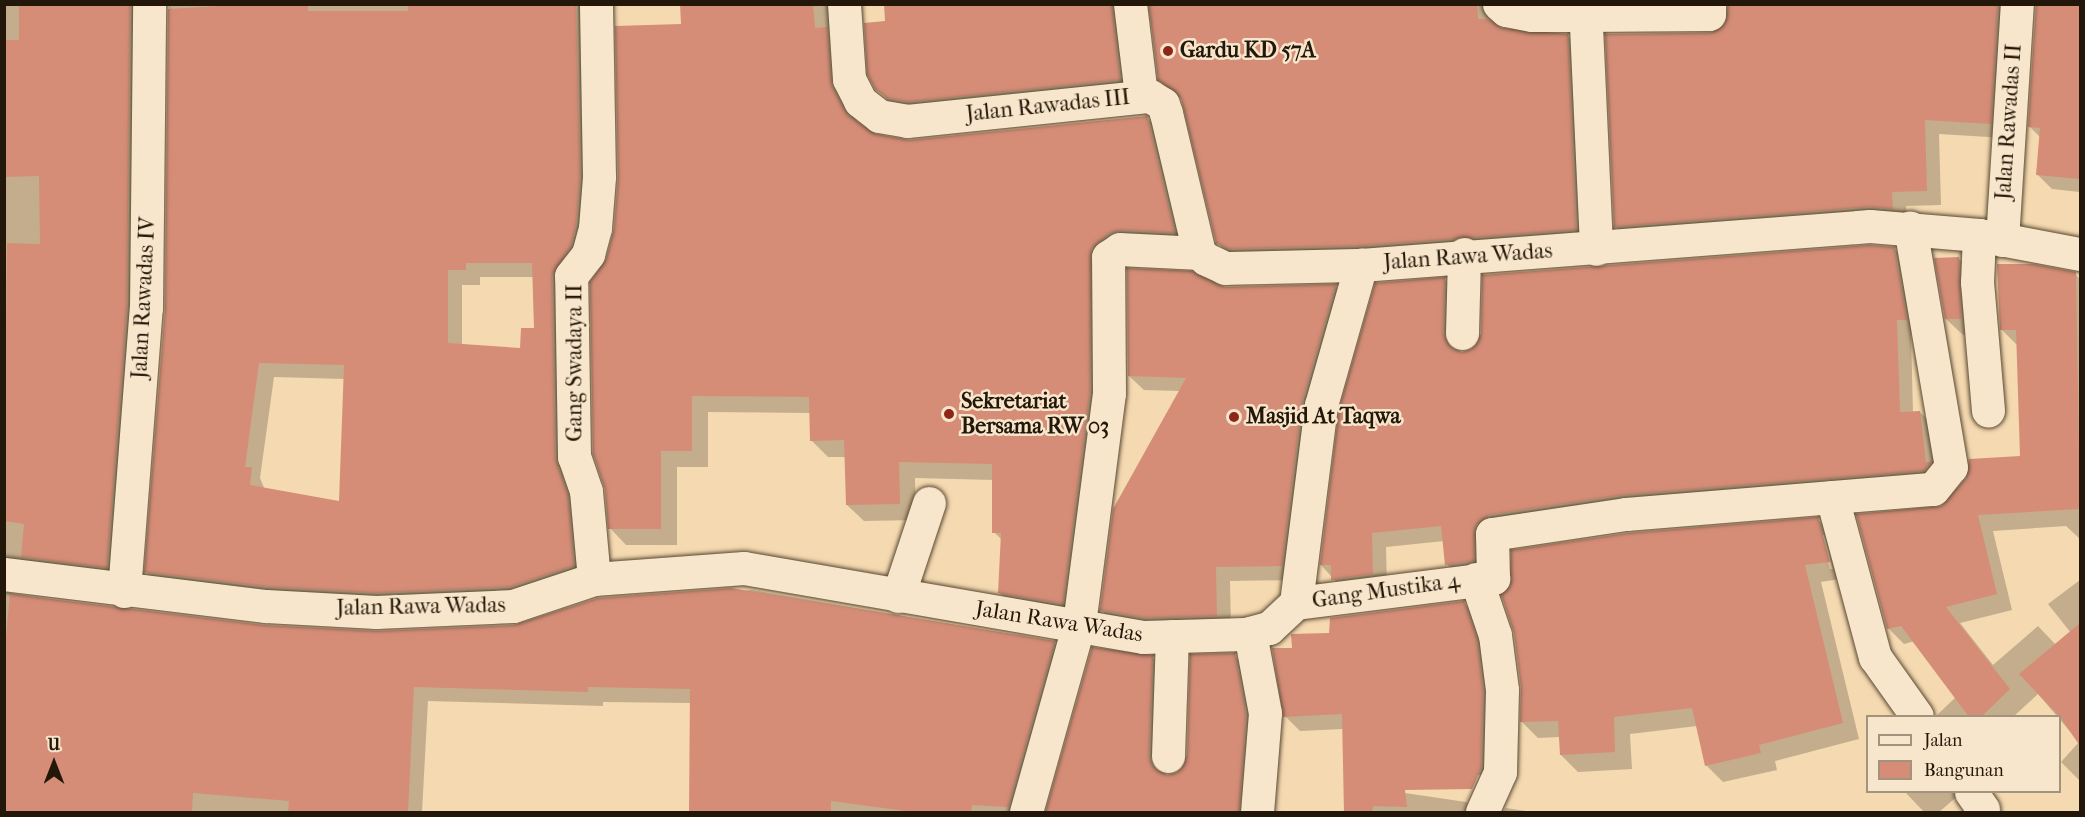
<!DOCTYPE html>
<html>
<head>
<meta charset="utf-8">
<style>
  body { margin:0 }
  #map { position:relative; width:2085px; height:817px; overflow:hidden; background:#f5d9b0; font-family:"IM FELL French Canon",serif }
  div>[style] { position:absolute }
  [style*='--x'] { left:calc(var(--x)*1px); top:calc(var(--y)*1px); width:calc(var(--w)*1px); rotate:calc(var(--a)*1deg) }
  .shadow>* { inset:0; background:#0003 }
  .building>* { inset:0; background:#d58d78 }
  .roads { filter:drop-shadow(0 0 2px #574832) drop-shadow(0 0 2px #574832) }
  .minor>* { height:33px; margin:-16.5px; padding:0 16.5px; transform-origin:16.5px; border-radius:16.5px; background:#f8e6cc }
  .dots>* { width:16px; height:16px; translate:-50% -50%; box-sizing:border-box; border:3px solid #f8e6cc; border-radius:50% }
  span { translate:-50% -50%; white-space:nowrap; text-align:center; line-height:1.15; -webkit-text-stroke:5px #f8e6cc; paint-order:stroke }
  .poi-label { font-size:22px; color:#221708; font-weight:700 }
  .left { translate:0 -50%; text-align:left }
  .street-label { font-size:22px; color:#221708 }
  .frame { position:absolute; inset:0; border:6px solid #221708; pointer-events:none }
  .legend { position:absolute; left:1866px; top:715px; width:195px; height:78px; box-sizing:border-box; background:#f8e6cc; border:2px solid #a2937e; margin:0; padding:8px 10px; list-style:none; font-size:18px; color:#221708 }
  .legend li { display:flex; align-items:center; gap:12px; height:30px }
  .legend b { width:30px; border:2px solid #a2937e }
  .north { position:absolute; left:24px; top:733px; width:60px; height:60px; -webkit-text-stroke:4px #f8e6cc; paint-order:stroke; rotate:0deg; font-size:16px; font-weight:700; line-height:24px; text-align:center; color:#221708 }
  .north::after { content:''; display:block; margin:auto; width:21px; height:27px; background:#221708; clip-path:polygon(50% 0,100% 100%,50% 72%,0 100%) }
</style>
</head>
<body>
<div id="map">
  <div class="shadow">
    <div style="clip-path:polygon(5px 4px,155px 4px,121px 582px,4px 581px)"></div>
    <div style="clip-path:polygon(evenodd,169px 4px,589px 4px,585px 261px,588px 581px,525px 602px,161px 587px,146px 572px,166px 310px,169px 4px,480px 277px,534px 277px,536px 330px,522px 350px,462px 346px,462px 285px,480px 285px,480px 277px,169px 4px,274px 377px,345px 379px,341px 503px,265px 490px,260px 478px,274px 377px)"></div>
    <div style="clip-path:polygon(682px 4px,828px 4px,846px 99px,857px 122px,875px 136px,909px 141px,1147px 118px,1164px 135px,1191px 249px,1126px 250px,1079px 620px,1016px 609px,999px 592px,1002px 540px,994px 532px,994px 480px,915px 478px,916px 520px,864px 521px,847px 505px,846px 457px,828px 457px,811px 440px,811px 413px,708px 412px,708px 467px,677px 467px,677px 545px,626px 545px,610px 528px,607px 260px,683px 26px)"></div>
    <div style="clip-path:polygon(885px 4px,1136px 4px,1134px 94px,923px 116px,891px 103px,876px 88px,887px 22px)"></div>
    <div style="clip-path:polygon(1148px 4px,1505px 4px,1495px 16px,1496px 26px,1528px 35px,1567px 35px,1582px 50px,1590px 244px,1232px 257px,1217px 242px,1183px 101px,1159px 79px)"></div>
    <div style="clip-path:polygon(1728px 4px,2023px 4px,2005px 138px,1939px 134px,1941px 205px,1906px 206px,1907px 223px,1630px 241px,1615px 226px,1607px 35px,1719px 32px,1729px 15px)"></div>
    <div style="clip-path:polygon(2037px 4px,2080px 4px,2080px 192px,2052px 189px,2038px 175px,2041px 138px,2030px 127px)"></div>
    <div style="clip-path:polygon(1894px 248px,1908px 263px,1921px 334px,1911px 334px,1913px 413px,1920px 412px,1934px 427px,1939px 472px,1504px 530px,1488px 575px,1461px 579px,1447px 564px,1444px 541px,1386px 547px,1387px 589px,1347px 594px,1321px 565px,1444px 279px,1459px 293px,1457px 349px,1462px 353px)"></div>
    <div style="clip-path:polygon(1959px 259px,1975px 275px,1977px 335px,1963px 335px,1946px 319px)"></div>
    <div style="clip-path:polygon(2075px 274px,2080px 279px,2080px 539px,2066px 526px,1993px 531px,2012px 610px,1960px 623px,1993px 665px,2038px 626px,2056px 645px,2071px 633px,2048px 604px,2080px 580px,2080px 781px,2061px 762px,2079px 742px,2038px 694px,2014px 716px,1936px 716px,1958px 695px,1915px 641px,1904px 644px,1888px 628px,1942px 507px,2021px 458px,2018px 346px,2001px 329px)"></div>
    <div style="clip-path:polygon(1335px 286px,1350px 300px,1296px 580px,1230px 581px,1231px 630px,1116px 624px,1101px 610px,1180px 391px,1144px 390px,1129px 376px,1225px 288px)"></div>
    <div style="clip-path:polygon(evenodd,1817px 519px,1835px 536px,1846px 578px,1821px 582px,1859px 739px,1775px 761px,1777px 770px,1723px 782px,1706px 765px,1697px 726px,1630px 734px,1632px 769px,1578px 772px,1561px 755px,1560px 737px,1538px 738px,1521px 721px,1817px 519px,1821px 535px,1824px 535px,1833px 569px,1830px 569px,1821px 535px)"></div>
    <div style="clip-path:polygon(752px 590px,1054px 642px,1069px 657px,1025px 812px,690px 812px,691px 703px,603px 702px,603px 706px,428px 701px,422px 812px,4px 812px,4px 592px,122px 611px,265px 626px,377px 632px,514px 626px,598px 599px)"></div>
    <div style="clip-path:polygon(1463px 602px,1478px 617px,1496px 774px,1359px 782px,1343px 729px,1300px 731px,1285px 716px,1293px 649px,1331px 634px)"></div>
    <div style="clip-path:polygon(1234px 655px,1249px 670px,1254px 812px,1047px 812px,1152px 657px,1167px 672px,1164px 772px,1167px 776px,1178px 774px)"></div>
    <div style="clip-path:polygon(1344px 784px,1466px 802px,1476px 812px,1345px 812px)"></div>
    <div style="clip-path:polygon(1905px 792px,1957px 792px,1960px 794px,1939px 812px,1924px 812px)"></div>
    <div style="clip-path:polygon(1506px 808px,1532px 812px,1503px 812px)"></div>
  </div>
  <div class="building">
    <div style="clip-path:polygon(19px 4px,130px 4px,127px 307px,107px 568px,21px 557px,24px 524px,4px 521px,7px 243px,40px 244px,39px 176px,4px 177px,4px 40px,19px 40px)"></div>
    <div style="clip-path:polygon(evenodd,254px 4px,308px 4px,308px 11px,408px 11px,408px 4px,576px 4px,580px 176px,576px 225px,571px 246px,552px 276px,555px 457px,568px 495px,574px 566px,510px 587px,376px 593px,268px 587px,144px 572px,165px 309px,168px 9px,254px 4px,466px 263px,532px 263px,534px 328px,521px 328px,520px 348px,448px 343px,448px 270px,466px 270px,466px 263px,254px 4px,259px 363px,344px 365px,339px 501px,250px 485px,252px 467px,245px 467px,259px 363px)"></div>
    <div style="clip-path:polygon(680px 4px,813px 4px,815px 28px,827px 27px,832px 87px,848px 115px,876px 134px,909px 140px,1147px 116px,1175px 233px,1120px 230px,1110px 233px,1091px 249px,1090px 392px,1063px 604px,998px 593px,1001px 533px,992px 533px,992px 464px,899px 462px,900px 504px,846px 505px,844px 440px,810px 441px,809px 397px,692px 396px,692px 451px,661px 451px,661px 529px,608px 529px,605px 489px,593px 454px,590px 282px,606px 259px,614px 229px,618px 177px,615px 26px,681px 24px)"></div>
    <div style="clip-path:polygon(884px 4px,1112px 4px,1120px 80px,908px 102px,887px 98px,875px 89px,867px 74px,864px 23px,885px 21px)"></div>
    <div style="clip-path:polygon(1149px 4px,1477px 4px,1478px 19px,1487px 19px,1502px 28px,1568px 34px,1576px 230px,1360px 246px,1229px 249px,1216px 243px,1181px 98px,1158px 80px)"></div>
    <div style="clip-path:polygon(1728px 4px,1998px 4px,1991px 124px,1925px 120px,1927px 191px,1892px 192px,1893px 209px,1869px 207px,1614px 227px,1605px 34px,1710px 33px,1725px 24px)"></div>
    <div style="clip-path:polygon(2036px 4px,2080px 4px,2080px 179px,2036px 175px,2040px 128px,2028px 127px)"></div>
    <div style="clip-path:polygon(1870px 245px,1894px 247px,1907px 320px,1897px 320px,1900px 412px,1920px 411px,1926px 462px,1931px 462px,1924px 471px,1624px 495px,1489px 515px,1475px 526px,1474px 561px,1445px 565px,1441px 526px,1372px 533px,1373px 574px,1331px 580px,1331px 565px,1320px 565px,1339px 409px,1375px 283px,1445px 277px,1443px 333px,1452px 349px,1462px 352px,1471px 349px,1481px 334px,1482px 275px)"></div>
    <div style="clip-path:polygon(1959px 257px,1961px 319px,1945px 319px,1934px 258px)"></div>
    <div style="clip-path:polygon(1997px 264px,2033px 264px,2076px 272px,2080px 509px,1978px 515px,1997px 594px,1946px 607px,2010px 689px,1981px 717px,1969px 717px,1901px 626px,1887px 629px,1856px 514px,1941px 506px,1966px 478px,1969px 459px,2020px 456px,2016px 330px,2000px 330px)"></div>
    <div style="clip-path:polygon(1127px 268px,1192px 271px,1225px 287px,1336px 284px,1302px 402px,1282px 566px,1216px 567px,1217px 616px,1144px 618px,1100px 610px,1113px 509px,1186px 378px,1128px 376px)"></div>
    <div style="clip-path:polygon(1818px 517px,1830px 562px,1805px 565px,1843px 723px,1759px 745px,1761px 753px,1705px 766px,1692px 708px,1614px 717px,1615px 752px,1560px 755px,1558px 721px,1520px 722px,1521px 688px,1514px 633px,1501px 594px,1510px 586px,1511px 550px,1628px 533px)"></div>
    <div style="clip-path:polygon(731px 588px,1055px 641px,1008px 807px,972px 805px,971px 813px,921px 813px,831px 801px,831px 811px,689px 813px,690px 689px,588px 687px,588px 692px,414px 687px,408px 813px,288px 813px,289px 801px,193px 793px,192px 813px,4px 813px,4px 658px,10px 594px,264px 625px,377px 631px,514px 625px,598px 598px)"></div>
    <div style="clip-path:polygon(1464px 601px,1477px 639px,1483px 691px,1481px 768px,1472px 789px,1405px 790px,1407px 807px,1373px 806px,1372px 813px,1344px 813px,1342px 714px,1283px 717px,1272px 648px,1292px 648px,1291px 634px,1329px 633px,1330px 618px)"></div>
    <div style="clip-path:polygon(2080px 623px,2080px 746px,2060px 717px,2019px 674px)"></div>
    <div style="clip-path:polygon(1092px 647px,1153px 655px,1149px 756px,1152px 765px,1167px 775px,1177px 772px,1187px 757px,1190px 654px,1235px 653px,1246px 714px,1239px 813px,1045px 813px)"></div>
  </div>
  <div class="roads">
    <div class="minor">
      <div style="--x:844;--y:4;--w:75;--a:86.2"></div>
      <div style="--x:849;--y:79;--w:25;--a:63"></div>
      <div style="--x:860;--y:101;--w:24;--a:38"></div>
      <div style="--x:879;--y:116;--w:28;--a:10"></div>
      <div style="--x:907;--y:121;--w:244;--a:-5.9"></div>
      <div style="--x:1150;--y:96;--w:15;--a:32"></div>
      <div style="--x:1163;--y:104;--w:9;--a:72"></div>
      <div style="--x:1166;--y:113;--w:144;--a:76.7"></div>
      <div style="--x:1199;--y:253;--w:9;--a:41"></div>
      <div style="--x:1206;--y:259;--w:21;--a:25"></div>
      <div style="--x:1225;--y:268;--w:136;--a:-1.3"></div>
      <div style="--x:1130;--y:4;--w:92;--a:83.1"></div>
      <div style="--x:1499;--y:4;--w:9;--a:41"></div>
      <div style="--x:1506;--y:10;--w:26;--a:11"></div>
      <div style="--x:1532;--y:15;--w:53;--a:0"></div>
      <div style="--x:1585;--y:15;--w:124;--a:-0.5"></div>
      <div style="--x:1709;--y:14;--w:10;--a:-90"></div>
      <div style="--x:1585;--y:4;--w:245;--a:87.4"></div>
      <div style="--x:1979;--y:235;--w:47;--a:92.4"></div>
      <div style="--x:1977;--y:282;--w:129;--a:85.1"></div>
      <div style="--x:2002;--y:240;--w:236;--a:-86.4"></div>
      <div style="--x:1462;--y:333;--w:79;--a:-88.5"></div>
      <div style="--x:1832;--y:497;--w:166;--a:75"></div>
      <div style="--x:1875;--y:657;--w:72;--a:54.6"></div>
      <div style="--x:4;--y:574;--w:264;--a:7"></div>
      <div style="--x:266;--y:606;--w:110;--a:3.1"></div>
      <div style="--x:376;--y:612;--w:137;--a:-2.5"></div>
      <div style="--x:513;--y:606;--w:85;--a:-18.4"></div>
      <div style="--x:594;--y:579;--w:150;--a:-4.2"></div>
      <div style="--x:744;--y:568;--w:405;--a:9.8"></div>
      <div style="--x:1143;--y:637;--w:103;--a:-1.7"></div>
      <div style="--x:1246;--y:634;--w:24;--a:-15"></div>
      <div style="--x:1269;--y:628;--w:37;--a:-43"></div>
      <div style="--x:1296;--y:603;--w:200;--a:-82.8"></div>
      <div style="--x:1321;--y:405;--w:146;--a:-74.1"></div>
      <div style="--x:1361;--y:265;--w:510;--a:-4.38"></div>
      <div style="--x:1870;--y:226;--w:109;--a:4.7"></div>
      <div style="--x:1979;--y:235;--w:103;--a:10.7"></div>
      <div style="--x:594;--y:579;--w:88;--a:-95.2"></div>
      <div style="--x:586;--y:491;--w:36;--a:-109"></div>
      <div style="--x:574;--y:457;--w:181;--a:-90.9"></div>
      <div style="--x:571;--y:276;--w:28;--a:-52"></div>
      <div style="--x:588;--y:254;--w:27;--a:-75"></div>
      <div style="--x:595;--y:228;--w:51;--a:-85.5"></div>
      <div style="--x:599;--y:177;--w:173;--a:-91"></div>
      <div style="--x:1476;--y:579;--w:59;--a:71.3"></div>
      <div style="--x:1495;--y:635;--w:55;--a:82.7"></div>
      <div style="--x:1502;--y:690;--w:82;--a:91.4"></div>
      <div style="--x:1500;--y:772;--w:44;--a:114.2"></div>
      <div style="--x:124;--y:591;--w:284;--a:-85.6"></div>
      <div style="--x:146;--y:308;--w:304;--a:-89.4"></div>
      <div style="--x:898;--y:596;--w:98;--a:-71.6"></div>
      <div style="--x:1296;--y:603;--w:199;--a:-7.2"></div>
      <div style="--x:1493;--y:578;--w:44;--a:-91.3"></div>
      <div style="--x:1492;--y:534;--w:135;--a:-8.5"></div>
      <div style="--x:1626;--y:514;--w:308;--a:-4.7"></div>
      <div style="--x:1933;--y:489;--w:28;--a:-51"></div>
      <div style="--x:1951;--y:467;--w:243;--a:-99.7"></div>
      <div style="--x:1250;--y:633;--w:81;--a:79.4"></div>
      <div style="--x:1265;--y:713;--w:99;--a:94.6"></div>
      <div style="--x:1168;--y:756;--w:120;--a:-88.1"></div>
      <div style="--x:1971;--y:792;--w:21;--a:55"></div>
      <div style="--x:1026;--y:812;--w:195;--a:-74.3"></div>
      <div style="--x:1079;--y:624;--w:233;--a:-82.6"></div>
      <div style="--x:1109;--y:393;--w:136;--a:-90.4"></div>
      <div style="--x:1108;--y:257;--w:14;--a:-34"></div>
      <div style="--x:1120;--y:249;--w:79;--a:2.9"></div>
    </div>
  </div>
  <div class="dots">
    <div style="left:1168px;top:51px;background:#8f2418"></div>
    <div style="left:949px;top:414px;background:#8f2418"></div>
    <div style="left:1234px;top:417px;background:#8f2418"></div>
  </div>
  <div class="poi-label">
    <span class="left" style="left:1180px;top:51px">Gardu KD 57A</span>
    <span class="left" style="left:961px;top:414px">Sekretariat<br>Bersama RW 03</span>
    <span class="left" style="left:1246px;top:417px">Masjid At Taqwa</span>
  </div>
  <div class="street-label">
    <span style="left:1048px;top:106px;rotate:-6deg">Jalan Rawadas III</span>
    <span style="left:2009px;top:122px;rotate:-86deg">Jalan Rawadas II</span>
    <span style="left:1468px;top:257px;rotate:-4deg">Jalan Rawa Wadas</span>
    <span style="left:144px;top:298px;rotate:-87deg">Jalan Rawadas IV</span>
    <span style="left:575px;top:363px;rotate:-90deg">Gang Swadaya II</span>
    <span style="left:1386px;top:591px;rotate:-8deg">Gang Mustika 4</span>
    <span style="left:421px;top:607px;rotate:-1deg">Jalan Rawa Wadas</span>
    <span style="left:1059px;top:622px;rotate:9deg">Jalan Rawa Wadas</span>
  </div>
  <div class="frame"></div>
  <ul class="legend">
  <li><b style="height:8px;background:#f8e6cc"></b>Jalan</li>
  <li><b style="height:16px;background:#d58d78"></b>Bangunan</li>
  </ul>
  <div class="north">U</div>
</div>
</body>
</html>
